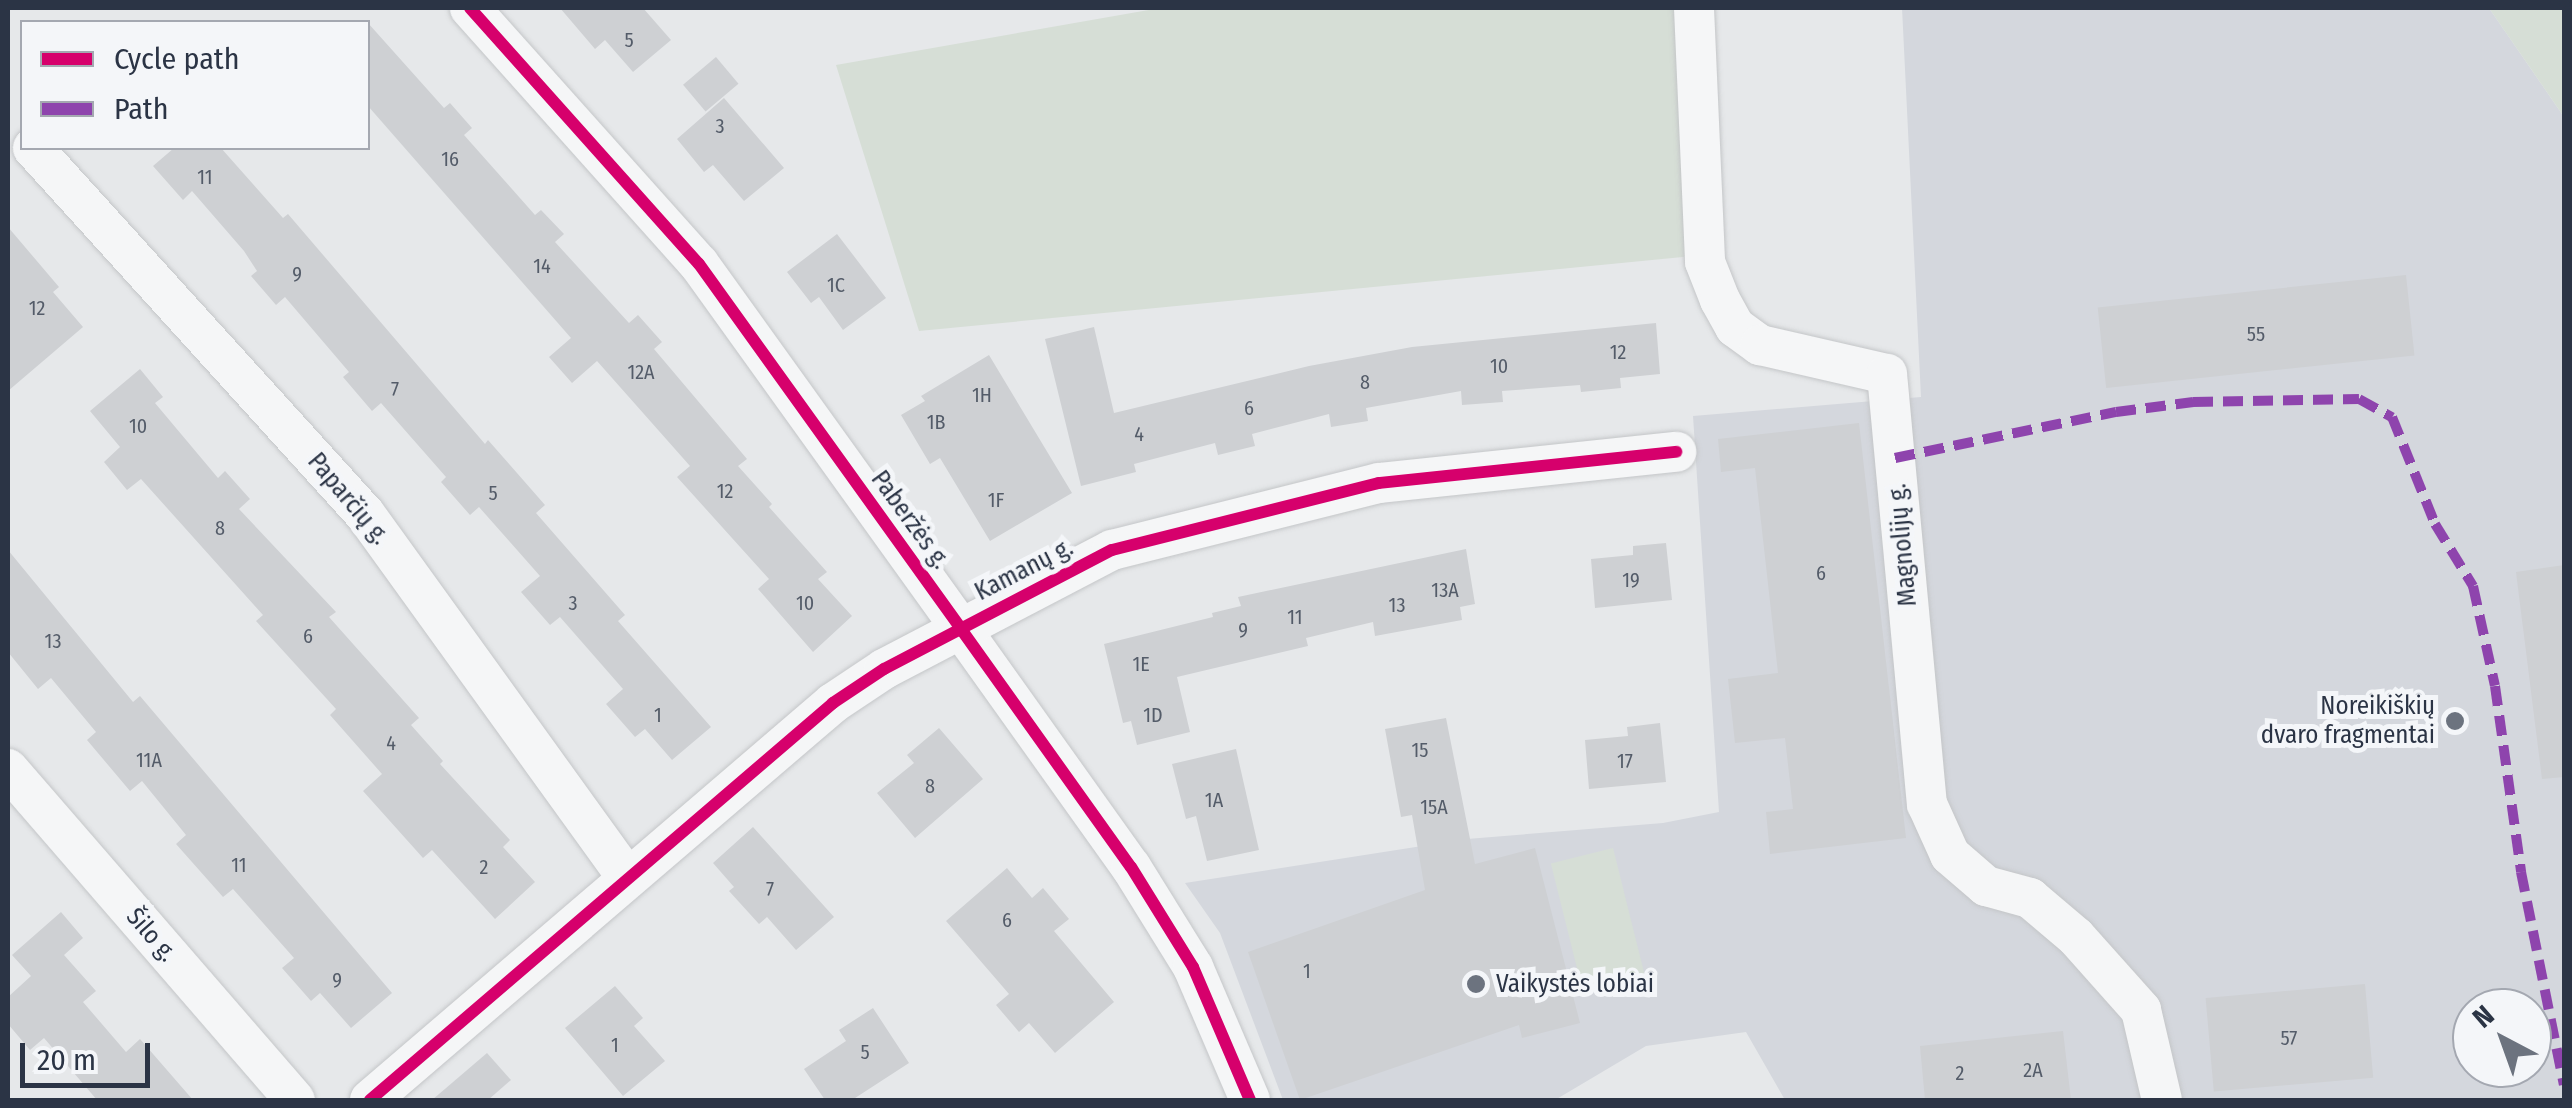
<!DOCTYPE html>
<html>
<head>
<meta charset="utf-8">
<style>
  body { margin:0 }
  #map { position:relative; width:2572px; height:1108px; overflow:hidden; background:#e6e8ea; font-family:"Fira Sans Condensed",sans-serif }
  div>[style] { position:absolute }
  [style*='--x'] { left:calc(var(--x)*1px); top:calc(var(--y)*1px); width:calc(var(--w)*1px); rotate:calc(var(--a)*1deg) }
  .built>* { inset:0; background:#d4d7dd }
  .green>* { inset:0; background:#d6ded6; transform-origin:0 0 }
  .building>* { inset:0; background:#ced0d3; transform-origin:0 0 }
  .roads { filter:drop-shadow(0 0 2px #c4c6c8) drop-shadow(0 0 2px #c4c6c8) }
  .minor>* { height:40px; margin:-20px; padding:0 20px; transform-origin:20px; border-radius:20px; background:#f5f6f7 }
  .quiet>* { height:10px; margin-top:-5px; transform-origin:0; background:repeating-linear-gradient(90deg,#8e44ad 0 20px,transparent 0 30px) }
  .cycleway>* { height:12px; margin:-6px; padding:0 6px; transform-origin:6px; border-radius:6px; background:#d6006c }
  .dots>* { width:28px; height:28px; translate:-50% -50%; box-sizing:border-box; border:5px solid #f4f6f9; border-radius:50% }
  span { translate:-50% -50%; white-space:nowrap; text-align:center; line-height:1.15; -webkit-text-stroke:10px #f4f6f9; paint-order:stroke }
  .number-label { font-size:20px; color:#545c69 }
  .number-label span { -webkit-text-stroke-width:0 }
  .street-label { font-size:25px; color:#2b3445 }
  .poi-label { font-size:25px; color:#2b3445 }
  .right { translate:-100% -50%; text-align:right }
  .left { translate:0 -50%; text-align:left }
  .frame { position:absolute; inset:0; border:10px solid #2b3445; pointer-events:none }
  .legend { position:absolute; left:20px; top:20px; width:350px; height:130px; box-sizing:border-box; background:#f4f6f9; border:2px solid #a4a8b1; margin:0; padding:12px 18px; list-style:none; font-size:30px; color:#2b3445 }
  .legend li { display:flex; align-items:center; gap:20px; height:50px }
  .legend b { width:50px; border:2px solid #a4a8b1 }
  .north { position:absolute; left:2452px; top:988px; width:100px; height:100px; box-sizing:border-box; background:#f4f6f9; border:2px solid #a4a8b1; border-radius:50%; rotate:319deg; font-size:28px; font-weight:700; line-height:40px; text-align:center; color:#2b3445 }
  .north::after { content:''; display:block; margin:auto; width:35px; height:45px; background:#6c737f; clip-path:polygon(50% 0,100% 100%,50% 72%,0 100%) }
  .scale { position:absolute; left:20px; top:1043px; width:130px; height:45px; box-sizing:border-box; border:5px solid #2b3445; border-top:0; padding-left:12px; font-size:30px; line-height:35px; white-space:nowrap; color:#2b3445; -webkit-text-stroke:8px #f4f6f9; paint-order:stroke }
</style>
</head>
<body>
<div id="map">
  <div class="built">
    <div style="clip-path:polygon(evenodd,1902px 8px,2489px 8px,2564px 117px,2564px 1100px,1785px 1100px,1746px 1032px,1646px 1046px,1555px 1100px,1283px 1100px,1220px 933px,1185px 883px,1467px 839px,1663px 823px,1719px 812px,1693px 416px,1921px 397px,1902px 8px,2472px 1008px,2532px 1008px,2532px 1068px,2472px 1068px,2472px 1008px)"></div>
  </div>
  <div class="green">
    <div style="clip-path:polygon(1160px 8px,1681px 8px,1693px 256px,919px 331px,836px 65px)"></div>
    <div style="clip-path:polygon(2489px 8px,2564px 8px,2564px 117px)"></div>
    <div style="left:1613px;top:848px;width:135px;height:64px;rotate:76deg"></div>
  </div>
  <div class="building">
    <div style="clip-path:polygon(560px 8px,643px 8px,671px 40px,633px 72px,605px 40px,595px 49px)"></div>
    <div style="clip-path:polygon(368px 23px,444px 108px,450px 103px,472px 128px,464px 135px,535px 215px,541px 210px,564px 234px,555px 242px,629px 323px,638px 315px,662px 342px,654px 349px,747px 459px,738px 466px,772px 504px,769px 507px,827px 572px,818px 579px,852px 616px,813px 652px,758px 589px,769px 579px,677px 477px,690px 466px,597px 361px,572px 383px,549px 357px,571px 338px,368px 106px)"></div>
    <div style="left:716px;top:57px;width:35px;height:43px;rotate:50deg"></div>
    <div style="clip-path:polygon(724px 98px,784px 168px,744px 201px,713px 165px,704px 172px,677px 139px)"></div>
    <div style="clip-path:polygon(174px 148px,221px 148px,283px 218px,288px 214px,485px 444px,488px 440px,545px 505px,536px 513px,625px 615px,618px 621px,711px 727px,672px 760px,645px 729px,635px 737px,606px 704px,623px 689px,560px 617px,550px 625px,521px 592px,540px 576px,479px 507px,470px 515px,441px 482px,446px 477px,381px 403px,372px 411px,343px 377px,349px 372px,285px 297px,276px 305px,251px 276px,257px 271px,244px 251px,192px 191px,183px 200px,153px 166px)"></div>
    <div style="clip-path:polygon(8px 227px,59px 287px,53px 292px,83px 327px,8px 391px)"></div>
    <div style="clip-path:polygon(837px 234px,886px 298px,843px 330px,819px 297px,811px 303px,787px 272px)"></div>
    <div style="left:2406px;top:275px;width:81px;height:310px;rotate:84deg"></div>
    <div style="clip-path:polygon(1656px 323px,1660px 374px,1620px 378px,1621px 388px,1581px 392px,1580px 385px,1502px 391px,1503px 402px,1462px 405px,1461px 391px,1366px 408px,1368px 421px,1331px 427px,1329px 414px,1252px 434px,1255px 446px,1218px 455px,1215px 443px,1134px 464px,1136px 472px,1081px 486px,1045px 339px,1094px 327px,1114px 413px,1309px 366px,1412px 347px)"></div>
    <div style="clip-path:polygon(989px 355px,1072px 493px,990px 541px,940px 458px,930px 464px,901px 415px,925px 401px,921px 396px)"></div>
    <div style="clip-path:polygon(140px 369px,163px 397px,155px 403px,218px 478px,225px 471px,250px 499px,239px 509px,336px 612px,329px 617px,419px 718px,411px 725px,443px 761px,440px 764px,510px 840px,503px 847px,535px 882px,495px 919px,432px 850px,423px 858px,363px 791px,382px 774px,330px 715px,336px 709px,256px 621px,263px 615px,141px 479px,127px 490px,104px 462px,120px 447px,90px 411px)"></div>
    <div style="clip-path:polygon(1859px 423px,1906px 838px,1770px 854px,1766px 812px,1793px 809px,1785px 738px,1735px 743px,1728px 679px,1778px 673px,1755px 468px,1721px 472px,1718px 439px)"></div>
    <div style="clip-path:polygon(1666px 543px,1672px 600px,1595px 608px,1591px 559px,1633px 555px,1633px 546px)"></div>
    <div style="clip-path:polygon(1466px 549px,1475px 604px,1460px 607px,1462px 620px,1375px 636px,1373px 622px,1306px 638px,1308px 646px,1177px 677px,1190px 732px,1137px 745px,1131px 721px,1123px 723px,1104px 644px,1213px 617px,1212px 613px,1241px 606px,1238px 597px)"></div>
    <div style="clip-path:polygon(8px 550px,133px 702px,140px 696px,392px 993px,351px 1028px,320px 993px,311px 1001px,282px 968px,294px 958px,233px 889px,223px 897px,176px 844px,186px 835px,142px 781px,130px 791px,87px 740px,96px 732px,51px 678px,38px 689px,8px 652px)"></div>
    <div style="clip-path:polygon(2564px 565px,2564px 777px,2542px 779px,2516px 572px)"></div>
    <div style="clip-path:polygon(1446px 718px,1475px 864px,1535px 848px,1580px 1023px,1522px 1038px,1519px 1025px,1300px 1100px,1248px 952px,1425px 890px,1412px 815px,1401px 817px,1385px 729px)"></div>
    <div style="clip-path:polygon(1660px 723px,1666px 782px,1589px 789px,1585px 740px,1628px 736px,1627px 727px)"></div>
    <div style="clip-path:polygon(939px 728px,983px 779px,915px 838px,877px 793px,914px 763px,907px 755px)"></div>
    <div style="clip-path:polygon(1236px 749px,1259px 850px,1207px 861px,1196px 816px,1186px 819px,1172px 764px)"></div>
    <div style="clip-path:polygon(753px 827px,834px 917px,796px 950px,767px 917px,759px 924px,729px 891px,734px 887px,713px 863px)"></div>
    <div style="clip-path:polygon(1007px 868px,1032px 898px,1043px 888px,1069px 919px,1054px 931px,1114px 1002px,1055px 1053px,1029px 1023px,1019px 1032px,996px 1005px,1009px 994px,946px 921px)"></div>
    <div style="clip-path:polygon(61px 912px,83px 938px,64px 955px,96px 991px,83px 1002px,126px 1052px,140px 1039px,193px 1100px,97px 1100px,44px 1038px,30px 1050px,8px 1024px,8px 997px,31px 976px,12px 955px)"></div>
    <div style="left:2365px;top:984px;width:94px;height:160px;rotate:85deg"></div>
    <div style="clip-path:polygon(615px 986px,643px 1018px,634px 1026px,665px 1061px,623px 1096px,565px 1028px)"></div>
    <div style="clip-path:polygon(873px 1008px,909px 1063px,852px 1100px,825px 1100px,804px 1069px,846px 1041px,839px 1030px)"></div>
    <div style="clip-path:polygon(2063px 1031px,2071px 1100px,1925px 1100px,1920px 1046px)"></div>
    <div style="clip-path:polygon(487px 1053px,511px 1080px,488px 1100px,432px 1100px)"></div>
  </div>
  <div class="roads">
    <div class="minor">
      <div style="--x:470;--y:8;--w:343;--a:48.2"></div>
      <div style="--x:699;--y:264;--w:449;--a:54.3"></div>
      <div style="--x:961;--y:629;--w:292;--a:54.5"></div>
      <div style="--x:1131;--y:867;--w:118;--a:58.2"></div>
      <div style="--x:1193;--y:967;--w:145;--a:66.8"></div>
      <div style="--x:1694;--y:8;--w:254;--a:87.5"></div>
      <div style="--x:1705;--y:262;--w:41;--a:68.5"></div>
      <div style="--x:1720;--y:300;--w:31;--a:61"></div>
      <div style="--x:1735;--y:327;--w:31;--a:36"></div>
      <div style="--x:1760;--y:345;--w:130;--a:12.9"></div>
      <div style="--x:1887;--y:374;--w:432;--a:84.7"></div>
      <div style="--x:1927;--y:804;--w:56;--a:65.7"></div>
      <div style="--x:1950;--y:855;--w:48;--a:40.7"></div>
      <div style="--x:1986;--y:886;--w:46;--a:15.3"></div>
      <div style="--x:2030;--y:898;--w:60;--a:40.3"></div>
      <div style="--x:2076;--y:937;--w:98;--a:48.3"></div>
      <div style="--x:2141;--y:1010;--w:92;--a:76.9"></div>
      <div style="--x:33;--y:148;--w:494;--a:47.8"></div>
      <div style="--x:365;--y:514;--w:449;--a:54.2"></div>
      <div style="--x:8;--y:769;--w:438;--a:49.1"></div>
      <div style="--x:370;--y:1100;--w:610;--a:-40.61"></div>
      <div style="--x:833;--y:703;--w:61;--a:-33.7"></div>
      <div style="--x:884;--y:669;--w:257;--a:-27.6"></div>
      <div style="--x:1112;--y:550;--w:275;--a:-14.1"></div>
      <div style="--x:1379;--y:483;--w:299;--a:-6"></div>
    </div>
  </div>
  <div class="quiet">
    <div style="--x:1895;--y:458;--w:226;--a:-11.8"></div>
    <div style="--x:2116;--y:412;--w:78;--a:-7.4"></div>
    <div style="--x:2193;--y:402;--w:166;--a:-1"></div>
    <div style="--x:2359;--y:399;--w:38;--a:29"></div>
    <div style="--x:2392;--y:417;--w:115;--a:68.1"></div>
    <div style="--x:2435;--y:524;--w:73;--a:58.5"></div>
    <div style="--x:2473;--y:586;--w:102;--a:77.6"></div>
    <div style="--x:2495;--y:686;--w:188;--a:82"></div>
    <div style="--x:2521;--y:872;--w:217;--a:78.6"></div>
  </div>
  <div class="cycleway">
    <div style="--x:470;--y:8;--w:343;--a:48.2"></div>
    <div style="--x:699;--y:264;--w:449;--a:54.3"></div>
    <div style="--x:961;--y:629;--w:292;--a:54.5"></div>
    <div style="--x:1131;--y:867;--w:118;--a:58.2"></div>
    <div style="--x:1193;--y:967;--w:145;--a:66.8"></div>
    <div style="--x:370;--y:1100;--w:610;--a:-40.61"></div>
    <div style="--x:833;--y:703;--w:61;--a:-33.7"></div>
    <div style="--x:884;--y:669;--w:257;--a:-27.6"></div>
    <div style="--x:1112;--y:550;--w:275;--a:-14.1"></div>
    <div style="--x:1379;--y:483;--w:299;--a:-6"></div>
  </div>
  <div class="dots">
    <div style="left:2455px;top:721px;background:#6c737f"></div>
    <div style="left:1476px;top:984px;background:#6c737f"></div>
  </div>
  <div class="number-label">
    <span style="left:629px;top:40px">5</span>
    <span style="left:720px;top:126px">3</span>
    <span style="left:450px;top:159px">16</span>
    <span style="left:205px;top:177px">11</span>
    <span style="left:542px;top:266px">14</span>
    <span style="left:297px;top:274px">9</span>
    <span style="left:836px;top:285px">1C</span>
    <span style="left:37px;top:308px">12</span>
    <span style="left:2256px;top:334px">55</span>
    <span style="left:1618px;top:352px">12</span>
    <span style="left:1499px;top:366px">10</span>
    <span style="left:641px;top:372px">12A</span>
    <span style="left:1365px;top:382px">8</span>
    <span style="left:395px;top:389px">7</span>
    <span style="left:982px;top:395px">1H</span>
    <span style="left:1249px;top:408px">6</span>
    <span style="left:936px;top:422px">1B</span>
    <span style="left:138px;top:426px">10</span>
    <span style="left:1139px;top:434px">4</span>
    <span style="left:725px;top:491px">12</span>
    <span style="left:493px;top:493px">5</span>
    <span style="left:996px;top:500px">1F</span>
    <span style="left:220px;top:528px">8</span>
    <span style="left:1821px;top:573px">6</span>
    <span style="left:1631px;top:580px">19</span>
    <span style="left:1445px;top:590px">13A</span>
    <span style="left:573px;top:603px">3</span>
    <span style="left:805px;top:603px">10</span>
    <span style="left:1397px;top:605px">13</span>
    <span style="left:1295px;top:617px">11</span>
    <span style="left:1243px;top:630px">9</span>
    <span style="left:308px;top:636px">6</span>
    <span style="left:53px;top:641px">13</span>
    <span style="left:1141px;top:664px">1E</span>
    <span style="left:658px;top:715px">1</span>
    <span style="left:1153px;top:715px">1D</span>
    <span style="left:391px;top:743px">4</span>
    <span style="left:1420px;top:750px">15</span>
    <span style="left:149px;top:760px">11A</span>
    <span style="left:1625px;top:761px">17</span>
    <span style="left:930px;top:786px">8</span>
    <span style="left:1214px;top:800px">1A</span>
    <span style="left:1434px;top:807px">15A</span>
    <span style="left:239px;top:865px">11</span>
    <span style="left:484px;top:867px">2</span>
    <span style="left:770px;top:889px">7</span>
    <span style="left:1007px;top:920px">6</span>
    <span style="left:1307px;top:971px">1</span>
    <span style="left:337px;top:980px">9</span>
    <span style="left:2289px;top:1038px">57</span>
    <span style="left:615px;top:1045px">1</span>
    <span style="left:865px;top:1052px">5</span>
    <span style="left:2033px;top:1070px">2A</span>
    <span style="left:1960px;top:1073px">2</span>
  </div>
  <div class="street-label">
    <span style="left:348px;top:499px;rotate:50deg">Paparčių g.</span>
    <span style="left:910px;top:520px;rotate:54deg">Paberžės g.</span>
    <span style="left:1903px;top:545px;rotate:-95deg">Magnolijų g.</span>
    <span style="left:1024px;top:570px;rotate:-27deg">Kamanų g.</span>
    <span style="left:151px;top:935px;rotate:49deg">Šilo g.</span>
  </div>
  <div class="poi-label">
    <span class="right" style="left:2435px;top:721px">Noreikiškių<br>dvaro fragmentai</span>
    <span class="left" style="left:1496px;top:984px">Vaikystės lobiai</span>
  </div>
  <div class="frame"></div>
  <ul class="legend">
  <li><b style="height:12px;background:#d6006c"></b>Cycle path</li>
  <li><b style="height:12px;background:#8e44ad"></b>Path</li>
  </ul>
  <div class="north">N</div>
  <div class="scale">20 m</div>
</div>
</body>
</html>
